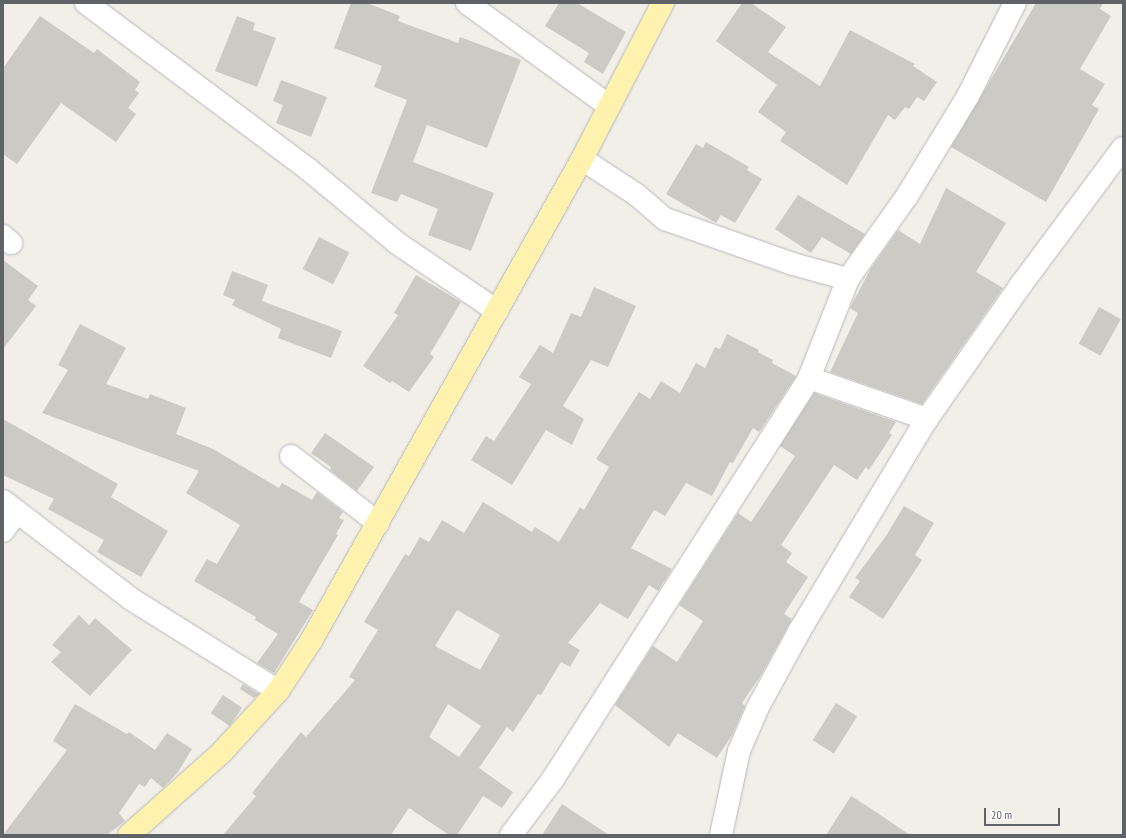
<!DOCTYPE html>
<html>
<head>
<meta charset="utf-8">
<style>
  body { margin:0 }
  #map { position:relative; width:1126px; height:838px; overflow:hidden; background:#f1efe8; font-family:"PT Sans Narrow",sans-serif }
  div>[style] { position:absolute }
  [style*='--x'] { left:calc(var(--x)*1px); top:calc(var(--y)*1px); width:calc(var(--w)*1px); rotate:calc(var(--a)*1deg) }
  .building>* { inset:0; background:#cccac5; transform-origin:0 0 }
  .roads { filter:drop-shadow(0 0 1px #b5b8bc) drop-shadow(0 0 1px #b5b8bc) }
  .minor>* { height:22px; margin:-11px; padding:0 11px; transform-origin:11px; border-radius:11px; background:#fff }
  .major>* { height:22px; margin:-11px; padding:0 11px; transform-origin:11px; border-radius:11px; background:#fff2af }
  span { translate:-50% -50%; white-space:nowrap; text-align:center; line-height:1.15; -webkit-text-stroke:3px #fff; paint-order:stroke }
  .frame { position:absolute; inset:0; border:4px solid #5f6368; pointer-events:none }
  .scale { position:absolute; left:984px; top:808px; width:76px; height:18px; box-sizing:border-box; border:2px solid #5f6368; border-top:0; padding-left:5px; font-size:12px; line-height:14px; white-space:nowrap; color:#5f6368; -webkit-text-stroke:3px #fff; paint-order:stroke }
</style>
</head>
<body>
<div id="map">
  <div class="building">
    <div style="clip-path:polygon(351px 3px,367px 3px,400px 16px,398px 21px,458px 43px,460px 37px,521px 60px,487px 148px,427px 125px,413px 162px,494px 193px,471px 251px,428px 235px,438px 209px,401px 194px,397px 202px,371px 193px,407px 100px,374px 87px,382px 66px,334px 48px)"></div>
    <div style="clip-path:polygon(559px 3px,577px 3px,626px 32px,603px 74px,584px 62px,589px 53px,545px 26px)"></div>
    <div style="clip-path:polygon(742px 3px,751px 3px,786px 27px,768px 52px,820px 86px,850px 30px,915px 64px,913px 66px,937px 82px,924px 101px,917px 97px,909px 109px,905px 107px,895px 120px,888px 115px,847px 185px,780px 141px,786px 132px,758px 112px,777px 85px,716px 41px)"></div>
    <div style="clip-path:polygon(1036px 3px,1103px 3px,1100px 9px,1111px 16px,1080px 69px,1105px 84px,1092px 105px,1099px 109px,1046px 202px,951px 147px)"></div>
    <div style="clip-path:polygon(40px 16px,94px 53px,97px 49px,140px 82px,135px 90px,139px 93px,128px 108px,136px 114px,116px 142px,61px 103px,17px 164px,3px 154px,3px 68px)"></div>
    <div style="clip-path:polygon(237px 16px,255px 23px,253px 30px,276px 38px,257px 87px,215px 71px)"></div>
    <div style="clip-path:polygon(281px 80px,327px 97px,311px 137px,276px 123px,283px 105px,273px 101px)"></div>
    <div style="clip-path:polygon(706px 142px,749px 167px,747px 170px,762px 179px,735px 223px,721px 215px,716px 223px,666px 194px,696px 144px,703px 148px)"></div>
    <div style="clip-path:polygon(946px 188px,1006px 223px,976px 272px,1003px 288px,922px 404px,830px 372px,858px 313px,850px 308px,870px 270px,898px 230px,920px 244px)"></div>
    <div style="clip-path:polygon(798px 195px,865px 234px,851px 254px,822px 237px,811px 253px,775px 229px)"></div>
    <div style="left:319px;top:237px;width:34px;height:36px;rotate:27deg"></div>
    <div style="clip-path:polygon(3px 260px,38px 286px,28px 300px,36px 306px,3px 349px)"></div>
    <div style="clip-path:polygon(232px 271px,268px 285px,262px 301px,342px 331px,331px 358px,278px 338px,281px 329px,232px 305px,235px 300px,223px 295px)"></div>
    <div style="clip-path:polygon(416px 275px,461px 302px,430px 354px,434px 357px,409px 392px,392px 381px,390px 383px,363px 366px,398px 315px,394px 313px)"></div>
    <div style="clip-path:polygon(594px 287px,636px 306px,608px 367px,591px 360px,563px 406px,584px 419px,572px 445px,546px 430px,512px 485px,471px 460px,486px 436px,494px 441px,531px 384px,519px 377px,540px 345px,553px 353px,571px 313px,581px 317px)"></div>
    <div style="left:1099px;top:307px;width:25px;height:42px;rotate:29deg"></div>
    <div style="clip-path:polygon(80px 324px,126px 348px,106px 384px,148px 399px,150px 394px,186px 408px,176px 434px,213px 449px,279px 488px,282px 483px,312px 500px,317px 492px,343px 512px,339px 518px,344px 520px,336px 534px,338px 535px,299px 602px,313px 610px,274px 673px,257px 663px,278px 634px,255px 620px,256px 617px,194px 581px,207px 559px,217px 564px,240px 525px,186px 493px,199px 471px,42px 413px,68px 370px,58px 365px)"></div>
    <div style="clip-path:polygon(evenodd,727px 334px,759px 350px,758px 352px,773px 360px,772px 363px,796px 376px,759px 432px,753px 428px,733px 463px,730px 462px,712px 496px,686px 483px,665px 516px,654px 510px,631px 548px,672px 569px,658px 591px,649px 585px,628px 619px,600px 603px,568px 643px,580px 650px,570px 667px,561px 662px,541px 695px,538px 694px,513px 732px,507px 727px,479px 768px,513px 792px,502px 808px,483px 796px,457px 835px,449px 835px,409px 808px,391px 835px,223px 835px,256px 796px,252px 793px,301px 732px,306px 737px,355px 680px,349px 677px,378px 630px,364px 622px,405px 554px,409px 556px,420px 537px,429px 542px,442px 520px,464px 533px,483px 502px,532px 532px,535px 527px,559px 542px,580px 507px,584px 510px,609px 467px,596px 459px,639px 392px,650px 399px,661px 381px,680px 393px,696px 363px,705px 368px,715px 347px,720px 349px,727px 334px,457px 610px,500px 635px,480px 670px,435px 646px,457px 610px,727px 334px,448px 704px,481px 726px,459px 757px,429px 737px,448px 704px)"></div>
    <div style="clip-path:polygon(814px 393px,896px 422px,889px 433px,892px 435px,869px 470px,866px 467px,857px 480px,834px 465px,781px 545px,792px 553px,786px 562px,808px 577px,784px 614px,792px 619px,761px 675px,742px 703px,745px 706px,732px 735px,717px 758px,678px 733px,669px 747px,615px 705px,653px 646px,677px 662px,703px 621px,679px 605px,738px 513px,751px 522px,795px 456px,780px 446px)"></div>
    <div style="clip-path:polygon(3px 419px,118px 484px,111px 497px,168px 531px,141px 577px,97px 552px,104px 540px,48px 509px,54px 499px,3px 475px)"></div>
    <div style="clip-path:polygon(325px 433px,374px 467px,357px 491px,330px 470px,331px 467px,311px 453px)"></div>
    <div style="clip-path:polygon(904px 506px,934px 523px,915px 555px,922px 560px,883px 619px,849px 597px,860px 581px,855px 578px,886px 536px)"></div>
    <div style="clip-path:polygon(79px 615px,89px 625px,95px 618px,132px 650px,90px 696px,51px 662px,61px 652px,52px 645px)"></div>
    <div style="clip-path:polygon(243px 684px,259px 694px,254px 698px,240px 689px)"></div>
    <div style="left:223px;top:695px;width:23px;height:22px;rotate:34deg"></div>
    <div style="left:836px;top:703px;width:25px;height:44px;rotate:32deg"></div>
    <div style="clip-path:polygon(75px 704px,127px 734px,129px 732px,155px 750px,167px 733px,192px 749px,178px 772px,163px 788px,151px 778px,145px 787px,139px 784px,119px 813px,125px 821px,107px 835px,3px 835px,67px 750px,53px 741px)"></div>
    <div style="clip-path:polygon(851px 796px,870px 808px,910px 835px,826px 835px)"></div>
    <div style="clip-path:polygon(562px 804px,609px 835px,542px 835px)"></div>
  </div>
  <div class="roads">
    <div class="minor">
      <div style="--x:86;--y:3;--w:277;--a:36.8"></div>
      <div style="--x:308;--y:169;--w:116;--a:39.7"></div>
      <div style="--x:397;--y:243;--w:121;--a:34.2"></div>
      <div style="--x:467;--y:3;--w:174;--a:35.9"></div>
      <div style="--x:582;--y:159;--w:66;--a:33.2"></div>
      <div style="--x:637;--y:195;--w:37;--a:41"></div>
      <div style="--x:665;--y:219;--w:136;--a:19.4"></div>
      <div style="--x:793;--y:264;--w:57;--a:15.3"></div>
      <div style="--x:3;--y:236;--w:11;--a:41"></div>
      <div style="--x:809;--y:378;--w:125;--a:19.2"></div>
      <div style="--x:291;--y:456;--w:110;--a:37.6"></div>
      <div style="--x:3;--y:501;--w:161;--a:37.4"></div>
      <div style="--x:131;--y:599;--w:173;--a:32"></div>
      <div style="--x:3;--y:531;--w:24;--a:-54"></div>
      <div style="--x:511;--y:835;--w:70;--a:-53.1"></div>
      <div style="--x:553;--y:779;--w:476;--a:-57.4"></div>
      <div style="--x:809;--y:378;--w:106;--a:-68.5"></div>
      <div style="--x:848;--y:279;--w:102;--a:-54.6"></div>
      <div style="--x:907;--y:196;--w:117;--a:-58.6"></div>
      <div style="--x:968;--y:96;--w:104;--a:-63.2"></div>
      <div style="--x:721;--y:835;--w:86;--a:-77.9"></div>
      <div style="--x:739;--y:751;--w:48;--a:-66.6"></div>
      <div style="--x:758;--y:707;--w:88;--a:-61.4"></div>
      <div style="--x:800;--y:630;--w:246;--a:-59"></div>
      <div style="--x:927;--y:419;--w:162;--a:-55"></div>
      <div style="--x:1020;--y:286;--w:172;--a:-53.3"></div>
    </div>
    <div class="major">
      <div style="--x:129;--y:835;--w:125;--a:-41.7"></div>
      <div style="--x:222;--y:752;--w:83;--a:-47.4"></div>
      <div style="--x:278;--y:691;--w:60;--a:-56.6"></div>
      <div style="--x:311;--y:641;--w:553;--a:-60.65"></div>
      <div style="--x:582;--y:159;--w:176;--a:-62.6"></div>
    </div>
  </div>
  <div class="frame"></div>
  <div class="scale">20 m</div>
</div>
</body>
</html>
